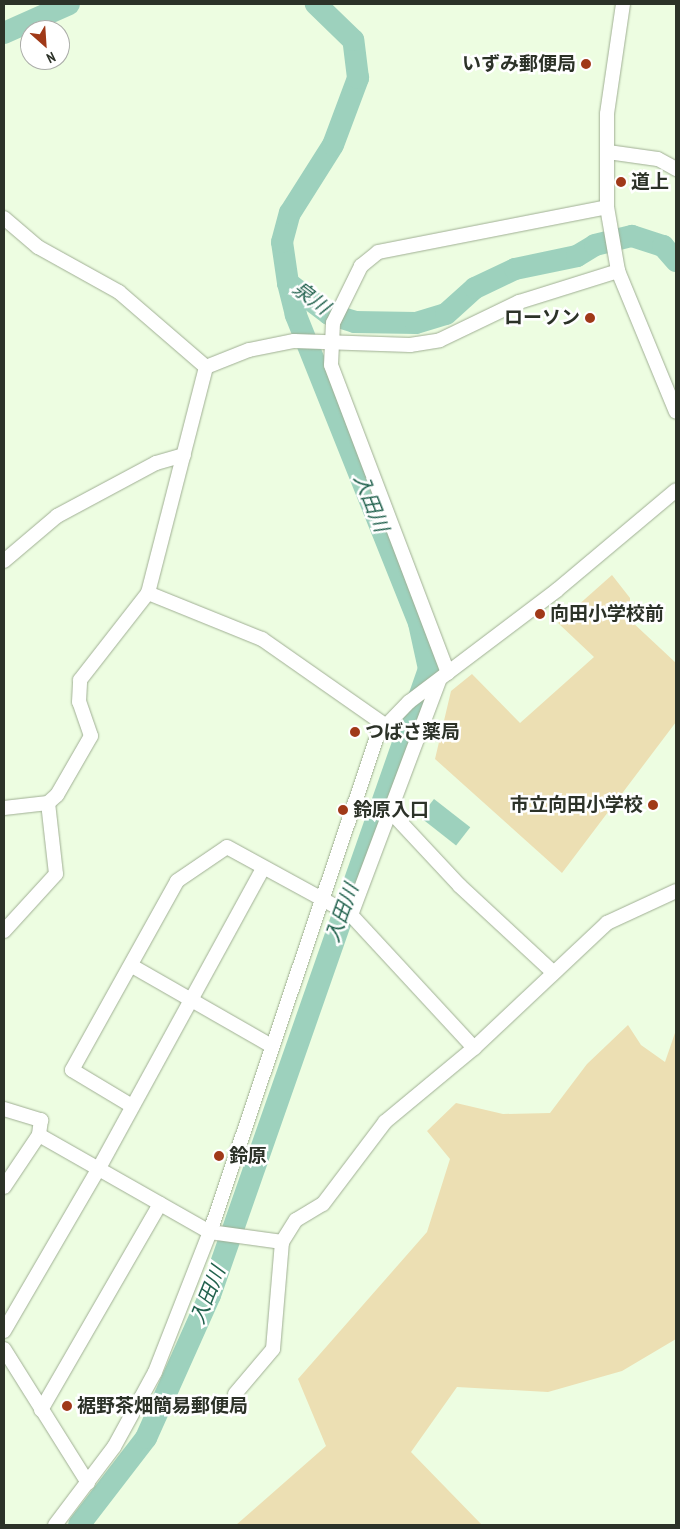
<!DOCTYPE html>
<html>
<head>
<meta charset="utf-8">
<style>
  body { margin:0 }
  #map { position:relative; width:680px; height:1529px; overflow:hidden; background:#edfde1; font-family:"PT Sans Narrow","Noto Sans JP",sans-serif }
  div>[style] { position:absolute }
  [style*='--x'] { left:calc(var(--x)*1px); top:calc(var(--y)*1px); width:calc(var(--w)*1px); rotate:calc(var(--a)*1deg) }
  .green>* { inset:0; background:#ecdfb3 }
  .water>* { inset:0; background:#9dd1bd; transform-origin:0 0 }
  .river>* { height:22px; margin:-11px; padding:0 11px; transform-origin:11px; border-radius:11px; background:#9dd1bd }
  .roads { filter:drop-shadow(0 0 1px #a0af94) drop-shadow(0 0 1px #a0af94) }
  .minor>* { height:14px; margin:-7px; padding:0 7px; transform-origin:7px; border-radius:7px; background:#fff }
  .dots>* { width:14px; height:14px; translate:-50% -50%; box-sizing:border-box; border:2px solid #fff; border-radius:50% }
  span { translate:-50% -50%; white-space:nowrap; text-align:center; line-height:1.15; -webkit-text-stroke:5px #fff; paint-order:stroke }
  .poi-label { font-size:19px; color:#2c3228; font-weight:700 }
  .right { translate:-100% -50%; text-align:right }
  .left { translate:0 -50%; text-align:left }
  .water-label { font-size:20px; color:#22624e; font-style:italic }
  .frame { position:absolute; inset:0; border:5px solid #2c3228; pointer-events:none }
  .north { position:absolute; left:20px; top:20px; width:50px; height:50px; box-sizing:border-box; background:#fff; border:1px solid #abada9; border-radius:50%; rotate:154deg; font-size:14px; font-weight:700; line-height:20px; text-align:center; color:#2c3228 }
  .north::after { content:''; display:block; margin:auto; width:18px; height:22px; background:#a03918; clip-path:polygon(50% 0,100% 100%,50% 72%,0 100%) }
</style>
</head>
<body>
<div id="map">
  <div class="green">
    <div style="clip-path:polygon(612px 575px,630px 598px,630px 620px,676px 663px,676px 722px,562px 873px,435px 759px,451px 691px,472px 674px,520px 723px,594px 657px,558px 623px)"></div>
    <div style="clip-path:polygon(628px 1025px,641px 1045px,665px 1062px,676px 1030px,676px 1339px,622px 1371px,548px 1392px,457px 1387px,411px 1452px,482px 1525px,236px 1525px,326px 1446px,298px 1379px,427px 1232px,450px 1159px,427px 1131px,456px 1103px,503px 1114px,550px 1113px,587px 1064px)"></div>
  </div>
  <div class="water">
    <div style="left:434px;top:799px;width:46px;height:23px;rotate:38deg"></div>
  </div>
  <div class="river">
    <div style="--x:4;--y:33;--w:71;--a:-24"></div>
    <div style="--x:288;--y:283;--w:51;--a:37.1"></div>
    <div style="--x:329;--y:314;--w:27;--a:17"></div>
    <div style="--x:355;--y:322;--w:61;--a:0.9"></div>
    <div style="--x:416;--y:323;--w:31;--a:-17"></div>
    <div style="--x:446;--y:314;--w:39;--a:-42"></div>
    <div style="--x:475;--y:288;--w:44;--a:-25.4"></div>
    <div style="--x:515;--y:269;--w:63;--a:-11.8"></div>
    <div style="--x:577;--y:256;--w:21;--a:-31"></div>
    <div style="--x:595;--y:245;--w:38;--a:-14"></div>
    <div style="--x:632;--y:236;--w:33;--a:18"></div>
    <div style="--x:663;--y:246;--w:20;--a:49"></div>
    <div style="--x:79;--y:1525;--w:110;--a:-52.4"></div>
    <div style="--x:146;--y:1438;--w:157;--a:-65.9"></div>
    <div style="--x:210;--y:1295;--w:663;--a:-70.72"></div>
    <div style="--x:429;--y:669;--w:47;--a:-102.3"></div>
    <div style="--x:419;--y:623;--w:332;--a:-111.8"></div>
    <div style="--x:296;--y:315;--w:33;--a:-104"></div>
    <div style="--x:288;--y:283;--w:41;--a:-98.3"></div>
    <div style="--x:282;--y:242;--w:30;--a:-75"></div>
    <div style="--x:290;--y:213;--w:80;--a:-57.7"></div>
    <div style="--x:333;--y:145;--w:72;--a:-69.5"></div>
    <div style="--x:358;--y:78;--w:38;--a:-97"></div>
    <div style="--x:353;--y:40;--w:52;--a:-135.8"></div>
  </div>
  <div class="roads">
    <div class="minor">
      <div style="--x:623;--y:4;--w:111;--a:98.3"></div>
      <div style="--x:607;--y:114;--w:93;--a:90"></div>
      <div style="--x:607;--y:207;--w:65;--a:80.2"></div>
      <div style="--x:618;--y:271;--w:152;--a:67.6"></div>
      <div style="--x:608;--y:152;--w:50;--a:8"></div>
      <div style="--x:658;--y:159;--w:21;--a:29"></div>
      <div style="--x:4;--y:218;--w:45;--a:40.5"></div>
      <div style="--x:38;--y:247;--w:93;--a:29.1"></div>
      <div style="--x:119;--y:292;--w:115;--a:40.8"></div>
      <div style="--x:206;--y:367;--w:46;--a:-21.6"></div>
      <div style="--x:249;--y:350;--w:46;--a:-11.3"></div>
      <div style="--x:294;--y:341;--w:116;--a:2"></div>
      <div style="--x:410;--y:345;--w:30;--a:-9"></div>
      <div style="--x:440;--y:340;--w:88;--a:-25.7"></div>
      <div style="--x:519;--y:302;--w:104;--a:-17.4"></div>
      <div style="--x:4;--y:561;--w:70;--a:-40.3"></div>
      <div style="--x:57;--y:516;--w:112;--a:-28.2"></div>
      <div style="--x:156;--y:463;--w:29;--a:-16"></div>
      <div style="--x:148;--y:593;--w:123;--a:22"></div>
      <div style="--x:262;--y:639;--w:150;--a:35"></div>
      <div style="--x:448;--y:673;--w:329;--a:-110.8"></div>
      <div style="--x:331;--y:365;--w:42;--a:-87.3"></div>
      <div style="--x:333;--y:323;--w:64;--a:-63.8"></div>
      <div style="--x:361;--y:266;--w:22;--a:-39"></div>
      <div style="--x:378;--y:252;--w:233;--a:-11.1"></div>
      <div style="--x:4;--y:808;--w:44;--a:-6.5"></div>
      <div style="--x:48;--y:803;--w:12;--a:-42"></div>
      <div style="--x:57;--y:795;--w:68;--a:-60"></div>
      <div style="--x:91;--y:736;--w:36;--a:-109"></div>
      <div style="--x:79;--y:702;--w:22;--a:-87"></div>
      <div style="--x:80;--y:680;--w:110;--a:-52"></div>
      <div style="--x:148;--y:593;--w:233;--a:-75.6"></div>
      <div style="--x:390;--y:811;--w:103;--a:47"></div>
      <div style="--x:460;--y:886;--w:127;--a:42.8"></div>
      <div style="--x:351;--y:915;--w:250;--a:-69.4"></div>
      <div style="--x:4;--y:931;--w:77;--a:-47.6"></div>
      <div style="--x:56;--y:874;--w:71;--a:-96.4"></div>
      <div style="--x:132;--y:966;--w:159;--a:29.8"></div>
      <div style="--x:132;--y:1106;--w:70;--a:-149"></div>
      <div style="--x:72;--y:1070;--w:216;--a:-60.9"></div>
      <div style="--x:177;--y:881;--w:60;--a:-34.2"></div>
      <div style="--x:227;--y:847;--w:141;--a:28.7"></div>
      <div style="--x:351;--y:915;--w:181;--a:47.2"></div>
      <div style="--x:4;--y:1109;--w:39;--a:17"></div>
      <div style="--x:41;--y:1120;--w:15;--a:98"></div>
      <div style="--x:4;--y:1187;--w:63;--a:-56.1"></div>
      <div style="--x:39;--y:1135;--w:197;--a:29.6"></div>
      <div style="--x:210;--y:1232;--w:73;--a:7.9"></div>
      <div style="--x:4;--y:1331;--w:189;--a:-59.8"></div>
      <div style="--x:99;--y:1168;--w:342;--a:-61.3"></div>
      <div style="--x:4;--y:1349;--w:158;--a:57.9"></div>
      <div style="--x:235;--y:1394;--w:59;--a:-49.8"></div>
      <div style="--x:273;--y:1349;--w:107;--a:-85.2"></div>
      <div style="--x:282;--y:1242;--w:26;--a:-58"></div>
      <div style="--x:296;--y:1220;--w:31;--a:-31"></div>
      <div style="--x:323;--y:1204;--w:103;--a:-52.9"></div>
      <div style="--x:385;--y:1122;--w:116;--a:-39.7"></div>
      <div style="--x:474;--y:1048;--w:183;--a:-43.2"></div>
      <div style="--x:607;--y:923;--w:76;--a:-24.9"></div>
      <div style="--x:41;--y:1410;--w:238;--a:-60"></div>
      <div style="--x:55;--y:1525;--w:98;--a:-52.9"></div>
      <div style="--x:114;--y:1447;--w:85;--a:-61.3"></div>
      <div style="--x:155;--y:1372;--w:150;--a:-68.6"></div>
      <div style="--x:210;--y:1232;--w:526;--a:-71.36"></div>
      <div style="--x:378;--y:734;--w:45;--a:-45.9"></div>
      <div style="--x:409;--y:702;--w:186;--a:-37.1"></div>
      <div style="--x:557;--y:590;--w:155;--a:-40"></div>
    </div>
  </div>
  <div class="dots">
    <div style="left:586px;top:64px;background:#a03918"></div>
    <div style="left:621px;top:182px;background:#a03918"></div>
    <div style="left:590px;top:318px;background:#a03918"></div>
    <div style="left:540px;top:614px;background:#a03918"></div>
    <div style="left:355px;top:732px;background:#a03918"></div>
    <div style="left:653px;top:805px;background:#a03918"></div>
    <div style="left:343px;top:810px;background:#a03918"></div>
    <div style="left:219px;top:1156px;background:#a03918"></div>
    <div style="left:67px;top:1406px;background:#a03918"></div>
  </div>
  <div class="poi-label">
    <span class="right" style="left:576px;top:64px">いずみ郵便局</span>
    <span class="left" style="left:631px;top:182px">道上</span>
    <span class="right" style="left:580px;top:318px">ローソン</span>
    <span class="left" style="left:550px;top:614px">向田小学校前</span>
    <span class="left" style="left:365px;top:732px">つばさ薬局</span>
    <span class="right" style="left:643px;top:805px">市立向田小学校</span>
    <span class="left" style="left:353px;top:810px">鈴原入口</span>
    <span class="left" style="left:229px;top:1156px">鈴原</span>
    <span class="left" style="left:77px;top:1406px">裾野茶畑簡易郵便局</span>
  </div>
  <div class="water-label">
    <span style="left:311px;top:298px;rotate:37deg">泉川</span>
    <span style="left:371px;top:503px;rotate:68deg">入田川</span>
    <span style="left:342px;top:913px;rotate:-70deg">入田川</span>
    <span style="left:208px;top:1295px;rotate:-68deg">入田川</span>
  </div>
  <div class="frame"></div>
  <div class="north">N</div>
</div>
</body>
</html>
